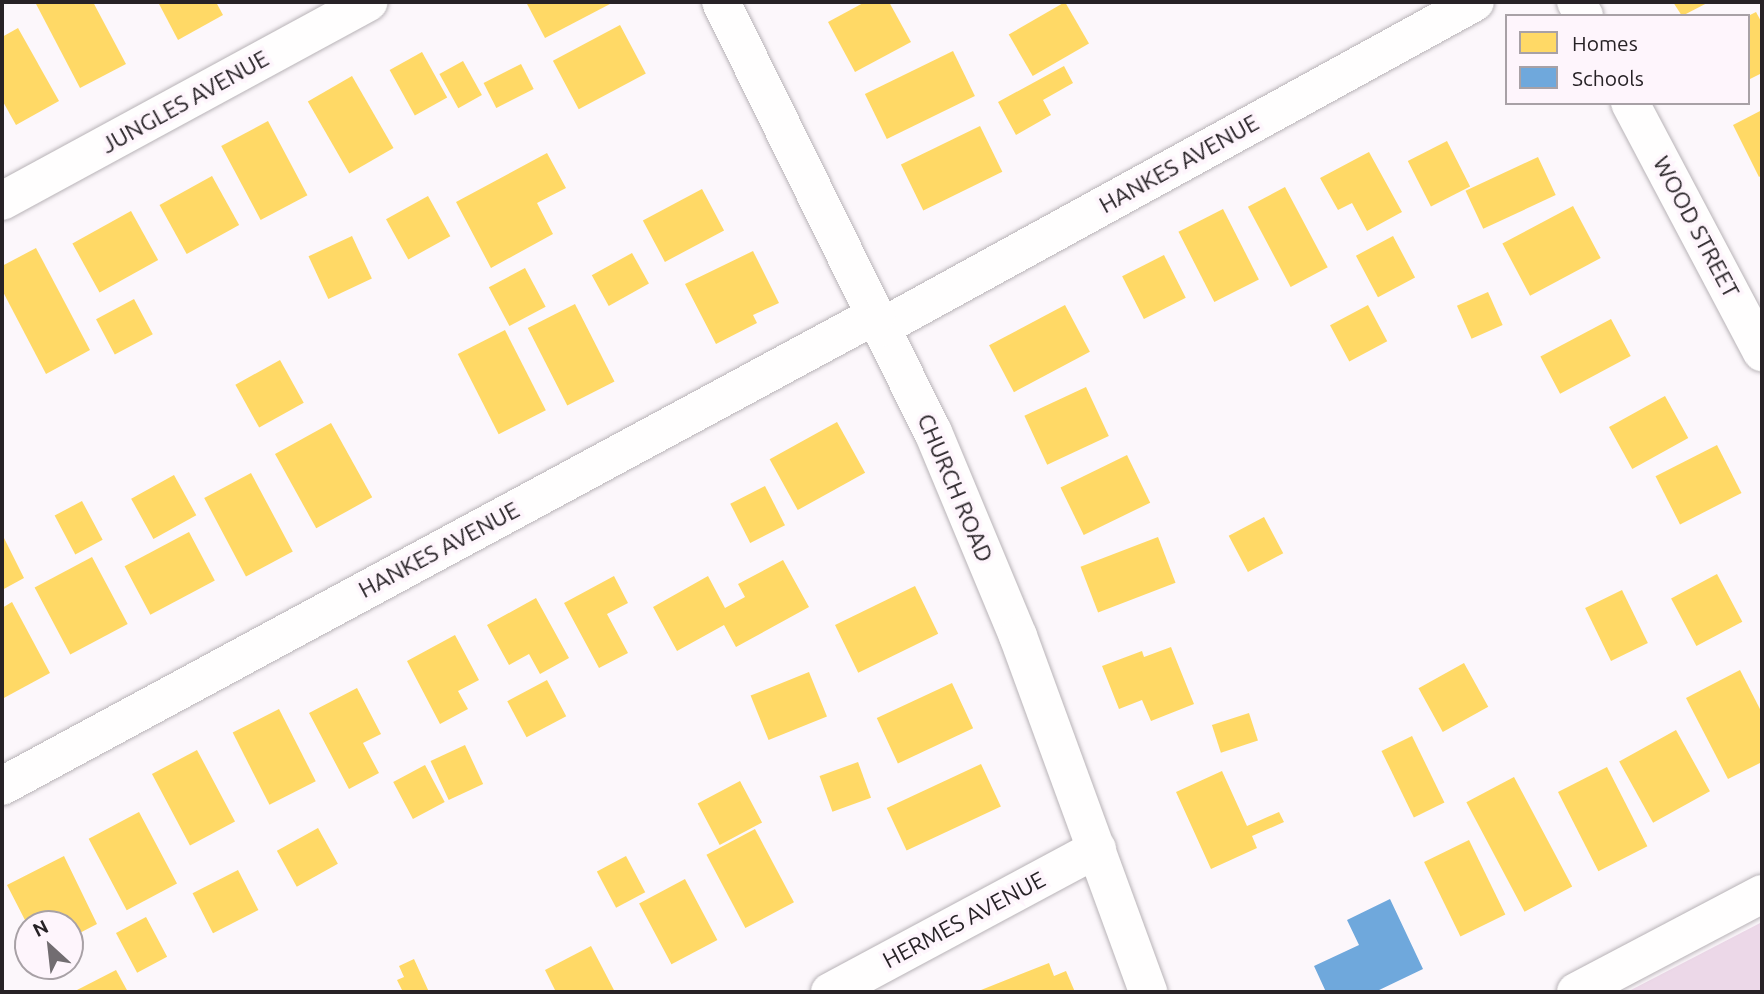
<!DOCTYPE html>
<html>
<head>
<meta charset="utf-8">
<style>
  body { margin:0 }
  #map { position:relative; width:1764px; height:994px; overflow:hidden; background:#fcf7fb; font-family:Ubuntu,sans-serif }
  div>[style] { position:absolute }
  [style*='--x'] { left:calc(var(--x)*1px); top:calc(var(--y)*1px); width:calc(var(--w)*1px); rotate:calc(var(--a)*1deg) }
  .green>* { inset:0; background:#ecd8e8 }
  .homes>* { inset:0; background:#ffd966; transform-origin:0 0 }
  .schools>* { inset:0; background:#6fa8dc }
  .roads { filter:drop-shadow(0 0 2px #b8b3b7) drop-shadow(0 0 2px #b8b3b7) }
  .minor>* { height:38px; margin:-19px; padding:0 19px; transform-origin:19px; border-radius:19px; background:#fffefe }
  span { translate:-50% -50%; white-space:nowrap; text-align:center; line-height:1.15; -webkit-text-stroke:7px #fef5fc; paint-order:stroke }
  .street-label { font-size:23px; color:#272226 }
  .frame { position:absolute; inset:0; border:4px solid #272226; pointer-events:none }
  .legend { position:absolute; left:1505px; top:14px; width:245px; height:91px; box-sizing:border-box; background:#fef5fc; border:2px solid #a8a1a6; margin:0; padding:9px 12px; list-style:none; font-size:21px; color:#272226 }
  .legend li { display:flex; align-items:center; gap:14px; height:35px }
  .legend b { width:35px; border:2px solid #a8a1a6 }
  .north { position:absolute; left:14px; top:910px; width:70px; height:70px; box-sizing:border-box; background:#fef5fc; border:2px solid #a8a1a6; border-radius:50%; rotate:333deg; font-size:19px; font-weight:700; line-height:28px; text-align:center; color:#272226 }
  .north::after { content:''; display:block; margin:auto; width:24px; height:32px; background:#726d71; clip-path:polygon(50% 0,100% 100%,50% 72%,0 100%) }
</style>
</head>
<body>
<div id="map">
  <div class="green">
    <div style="clip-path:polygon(1762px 922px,1762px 992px,1627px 992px)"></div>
  </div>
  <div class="homes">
    <div style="clip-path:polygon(35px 2px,93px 2px,126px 64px,80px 88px)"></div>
    <div style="clip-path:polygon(158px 2px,216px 2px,223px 15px,178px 40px)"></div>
    <div style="clip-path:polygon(526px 2px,609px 2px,610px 4px,545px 38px)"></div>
    <div style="clip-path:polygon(865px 2px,889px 2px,911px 42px,855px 72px,828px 22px)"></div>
    <div style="left:1065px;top:2px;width:48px;height:65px;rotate:60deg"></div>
    <div style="clip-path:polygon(1673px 2px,1709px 2px,1682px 16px)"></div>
    <div style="clip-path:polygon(1756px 12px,1762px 23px,1762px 73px,1748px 80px,1748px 16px)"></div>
    <div style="left:620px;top:25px;width:55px;height:76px;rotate:62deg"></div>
    <div style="clip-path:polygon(18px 28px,59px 101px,16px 125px,2px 100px,2px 37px)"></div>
    <div style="left:953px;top:51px;width:50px;height:98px;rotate:64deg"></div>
    <div style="left:422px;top:52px;width:52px;height:37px;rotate:61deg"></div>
    <div style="left:463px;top:61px;width:39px;height:27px;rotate:61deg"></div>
    <div style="left:521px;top:64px;width:28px;height:42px;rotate:63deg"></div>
    <div style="clip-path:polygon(1064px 66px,1073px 83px,1043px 100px,1051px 115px,1016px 135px,998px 102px)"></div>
    <div style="left:352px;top:76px;width:83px;height:51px;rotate:60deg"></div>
    <div style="clip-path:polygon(1762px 110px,1762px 175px,1759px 177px,1733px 125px)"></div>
    <div style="left:268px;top:121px;width:84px;height:53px;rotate:62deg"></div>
    <div style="left:980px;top:126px;width:51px;height:88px;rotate:64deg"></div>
    <div style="left:1447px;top:141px;width:51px;height:44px;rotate:63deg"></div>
    <div style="clip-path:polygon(1369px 152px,1402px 212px,1367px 231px,1352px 203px,1338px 210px,1320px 178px)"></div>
    <div style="clip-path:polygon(547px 153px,566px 188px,537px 203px,553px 234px,491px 268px,456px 202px)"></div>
    <div style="left:1538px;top:157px;width:42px;height:80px;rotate:65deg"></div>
    <div style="left:212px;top:176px;width:56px;height:60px;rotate:61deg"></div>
    <div style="left:1285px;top:187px;width:91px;height:42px;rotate:62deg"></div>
    <div style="left:702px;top:189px;width:47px;height:67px;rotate:62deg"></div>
    <div style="left:428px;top:196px;width:46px;height:48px;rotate:61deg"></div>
    <div style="left:1573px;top:206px;width:59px;height:80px;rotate:62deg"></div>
    <div style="left:1223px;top:209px;width:79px;height:50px;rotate:63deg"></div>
    <div style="left:131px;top:211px;width:56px;height:67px;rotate:61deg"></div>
    <div style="left:352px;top:236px;width:47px;height:48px;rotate:65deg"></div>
    <div style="left:1393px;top:236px;width:47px;height:42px;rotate:62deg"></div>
    <div style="clip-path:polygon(36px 248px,90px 350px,46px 374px,2px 290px,2px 266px)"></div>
    <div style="clip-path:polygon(753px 251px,779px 303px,753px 315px,757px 323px,716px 344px,685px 284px)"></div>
    <div style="left:632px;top:253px;width:35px;height:46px;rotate:61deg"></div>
    <div style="left:1164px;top:255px;width:48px;height:47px;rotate:63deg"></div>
    <div style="left:525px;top:268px;width:44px;height:41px;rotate:62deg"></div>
    <div style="left:1488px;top:292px;width:36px;height:34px;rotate:66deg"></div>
    <div style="left:134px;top:299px;width:40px;height:43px;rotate:62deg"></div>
    <div style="left:575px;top:304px;width:87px;height:53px;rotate:63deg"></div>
    <div style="left:1065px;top:305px;width:53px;height:86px;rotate:62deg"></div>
    <div style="left:1368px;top:305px;width:41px;height:43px;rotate:62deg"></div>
    <div style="left:1611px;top:319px;width:42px;height:80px;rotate:62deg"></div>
    <div style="left:505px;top:330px;width:90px;height:53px;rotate:63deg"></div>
    <div style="left:280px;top:360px;width:49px;height:51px;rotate:61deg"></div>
    <div style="left:1086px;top:387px;width:54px;height:68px;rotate:65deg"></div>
    <div style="left:1665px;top:396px;width:48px;height:64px;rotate:61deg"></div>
    <div style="left:837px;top:422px;width:58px;height:77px;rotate:61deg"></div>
    <div style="left:331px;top:423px;width:85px;height:64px;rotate:61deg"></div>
    <div style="left:1717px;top:445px;width:54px;height:69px;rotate:63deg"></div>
    <div style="left:1127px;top:455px;width:53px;height:74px;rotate:64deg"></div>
    <div style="left:251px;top:473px;width:89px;height:53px;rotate:62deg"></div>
    <div style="left:174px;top:475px;width:46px;height:49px;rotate:61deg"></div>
    <div style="left:765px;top:486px;width:44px;height:39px;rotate:63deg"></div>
    <div style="left:82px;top:501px;width:44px;height:31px;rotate:62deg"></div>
    <div style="left:1264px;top:517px;width:41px;height:40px;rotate:62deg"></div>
    <div style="left:189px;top:532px;width:55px;height:73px;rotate:62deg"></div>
    <div style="clip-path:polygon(2px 534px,24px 578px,2px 590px)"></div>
    <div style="left:1158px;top:537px;width:49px;height:83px;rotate:69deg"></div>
    <div style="left:92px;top:557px;width:76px;height:65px;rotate:62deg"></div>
    <div style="clip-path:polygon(783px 560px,809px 607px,736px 647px,724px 625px,677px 651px,653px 607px,708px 576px,725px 608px,745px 597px,738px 584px)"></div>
    <div style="left:1717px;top:574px;width:54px;height:52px;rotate:62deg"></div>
    <div style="clip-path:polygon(614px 576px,628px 603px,607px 614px,628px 653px,599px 668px,564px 603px)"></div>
    <div style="left:915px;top:586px;width:53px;height:89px;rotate:64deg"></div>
    <div style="left:1622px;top:590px;width:59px;height:41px;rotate:64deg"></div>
    <div style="clip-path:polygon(536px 598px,569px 658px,540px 674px,529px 654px,509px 665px,487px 625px)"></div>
    <div style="clip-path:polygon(12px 602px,50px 673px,2px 699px,2px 608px)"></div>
    <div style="clip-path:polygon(455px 635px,479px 680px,458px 691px,468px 709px,440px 724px,407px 661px)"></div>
    <div style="clip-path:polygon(1171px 647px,1194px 704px,1151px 721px,1142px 700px,1119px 709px,1102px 666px,1142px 651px,1144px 657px)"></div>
    <div style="left:1464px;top:663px;width:50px;height:52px;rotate:61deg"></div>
    <div style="clip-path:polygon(1740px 670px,1762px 713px,1762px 762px,1728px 779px,1686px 698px)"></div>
    <div style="left:809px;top:672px;width:48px;height:63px;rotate:68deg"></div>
    <div style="left:547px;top:680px;width:41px;height:45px;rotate:62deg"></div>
    <div style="left:952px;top:683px;width:50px;height:83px;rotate:65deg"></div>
    <div style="clip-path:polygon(357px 688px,381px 734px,363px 743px,379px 773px,349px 789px,309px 713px)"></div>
    <div style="left:279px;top:709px;width:81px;height:52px;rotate:63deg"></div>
    <div style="left:1249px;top:713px;width:29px;height:39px;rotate:72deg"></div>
    <div style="left:1676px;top:730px;width:70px;height:65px;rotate:61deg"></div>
    <div style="left:1412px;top:736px;width:74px;height:34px;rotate:64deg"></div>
    <div style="left:465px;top:745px;width:43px;height:38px;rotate:65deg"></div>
    <div style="left:197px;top:750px;width:81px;height:51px;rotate:62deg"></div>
    <div style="left:858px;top:762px;width:38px;height:41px;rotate:70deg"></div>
    <div style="left:981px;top:764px;width:47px;height:104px;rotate:65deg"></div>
    <div style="left:425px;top:765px;width:42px;height:36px;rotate:62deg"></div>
    <div style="left:1607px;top:767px;width:89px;height:55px;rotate:63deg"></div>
    <div style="clip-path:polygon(1222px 771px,1247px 826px,1279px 812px,1284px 822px,1252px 836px,1257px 848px,1211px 869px,1176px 792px)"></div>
    <div style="left:1514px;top:777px;width:124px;height:54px;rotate:62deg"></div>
    <div style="left:740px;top:781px;width:47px;height:48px;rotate:62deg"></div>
    <div style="left:139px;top:812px;width:81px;height:57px;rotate:62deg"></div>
    <div style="left:318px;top:828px;width:41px;height:47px;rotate:61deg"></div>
    <div style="left:755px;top:829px;width:83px;height:55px;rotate:62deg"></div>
    <div style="left:1469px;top:840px;width:83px;height:50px;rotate:64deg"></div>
    <div style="clip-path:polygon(64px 856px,97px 924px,70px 938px,70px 924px,27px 924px,7px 885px)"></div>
    <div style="left:626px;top:856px;width:41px;height:33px;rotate:62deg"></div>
    <div style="left:238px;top:870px;width:45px;height:51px;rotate:63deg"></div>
    <div style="left:685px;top:879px;width:69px;height:52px;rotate:62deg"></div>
    <div style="left:146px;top:917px;width:45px;height:34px;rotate:62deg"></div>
    <div style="clip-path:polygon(591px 946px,615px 992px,556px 992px,545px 970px)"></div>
    <div style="clip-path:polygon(414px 959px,429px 992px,403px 992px,397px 980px,404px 977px,399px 966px)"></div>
    <div style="clip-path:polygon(1049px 963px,1054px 976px,1066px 971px,1075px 992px,976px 992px)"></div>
    <div style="clip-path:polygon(116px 970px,128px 992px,78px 992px,77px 990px)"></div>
  </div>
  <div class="schools">
    <div style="clip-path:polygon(1390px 899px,1423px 969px,1375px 992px,1326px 992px,1314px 966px,1359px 945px,1347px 920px)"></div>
  </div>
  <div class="roads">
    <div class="minor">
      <div style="--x:721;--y:2;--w:479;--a:63.8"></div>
      <div style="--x:933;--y:432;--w:221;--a:67.4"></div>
      <div style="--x:1018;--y:636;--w:379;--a:69.9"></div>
      <div style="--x:1576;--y:2;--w:16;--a:60"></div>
      <div style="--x:1630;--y:103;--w:282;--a:62.1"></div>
      <div style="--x:2;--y:201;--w:417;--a:-28.5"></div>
      <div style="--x:882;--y:327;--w:676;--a:-28.73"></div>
      <div style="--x:2;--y:786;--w:993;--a:-28.32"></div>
      <div style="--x:830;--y:992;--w:303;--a:-28.2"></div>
      <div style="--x:1576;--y:992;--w:210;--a:-27.8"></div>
    </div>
  </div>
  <div class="street-label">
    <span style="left:185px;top:102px;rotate:-29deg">JUNGLES AVENUE</span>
    <span style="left:1179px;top:164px;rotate:-29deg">HANKES AVENUE</span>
    <span style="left:1696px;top:227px;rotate:62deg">WOOD STREET</span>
    <span style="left:955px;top:488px;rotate:67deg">CHURCH ROAD</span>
    <span style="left:439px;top:550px;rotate:-28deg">HANKES AVENUE</span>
    <span style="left:964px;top:920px;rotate:-28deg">HERMES AVENUE</span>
  </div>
  <div class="frame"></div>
  <ul class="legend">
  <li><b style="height:19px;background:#ffd966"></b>Homes</li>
  <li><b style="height:19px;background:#6fa8dc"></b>Schools</li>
  </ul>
  <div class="north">N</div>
</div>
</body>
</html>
